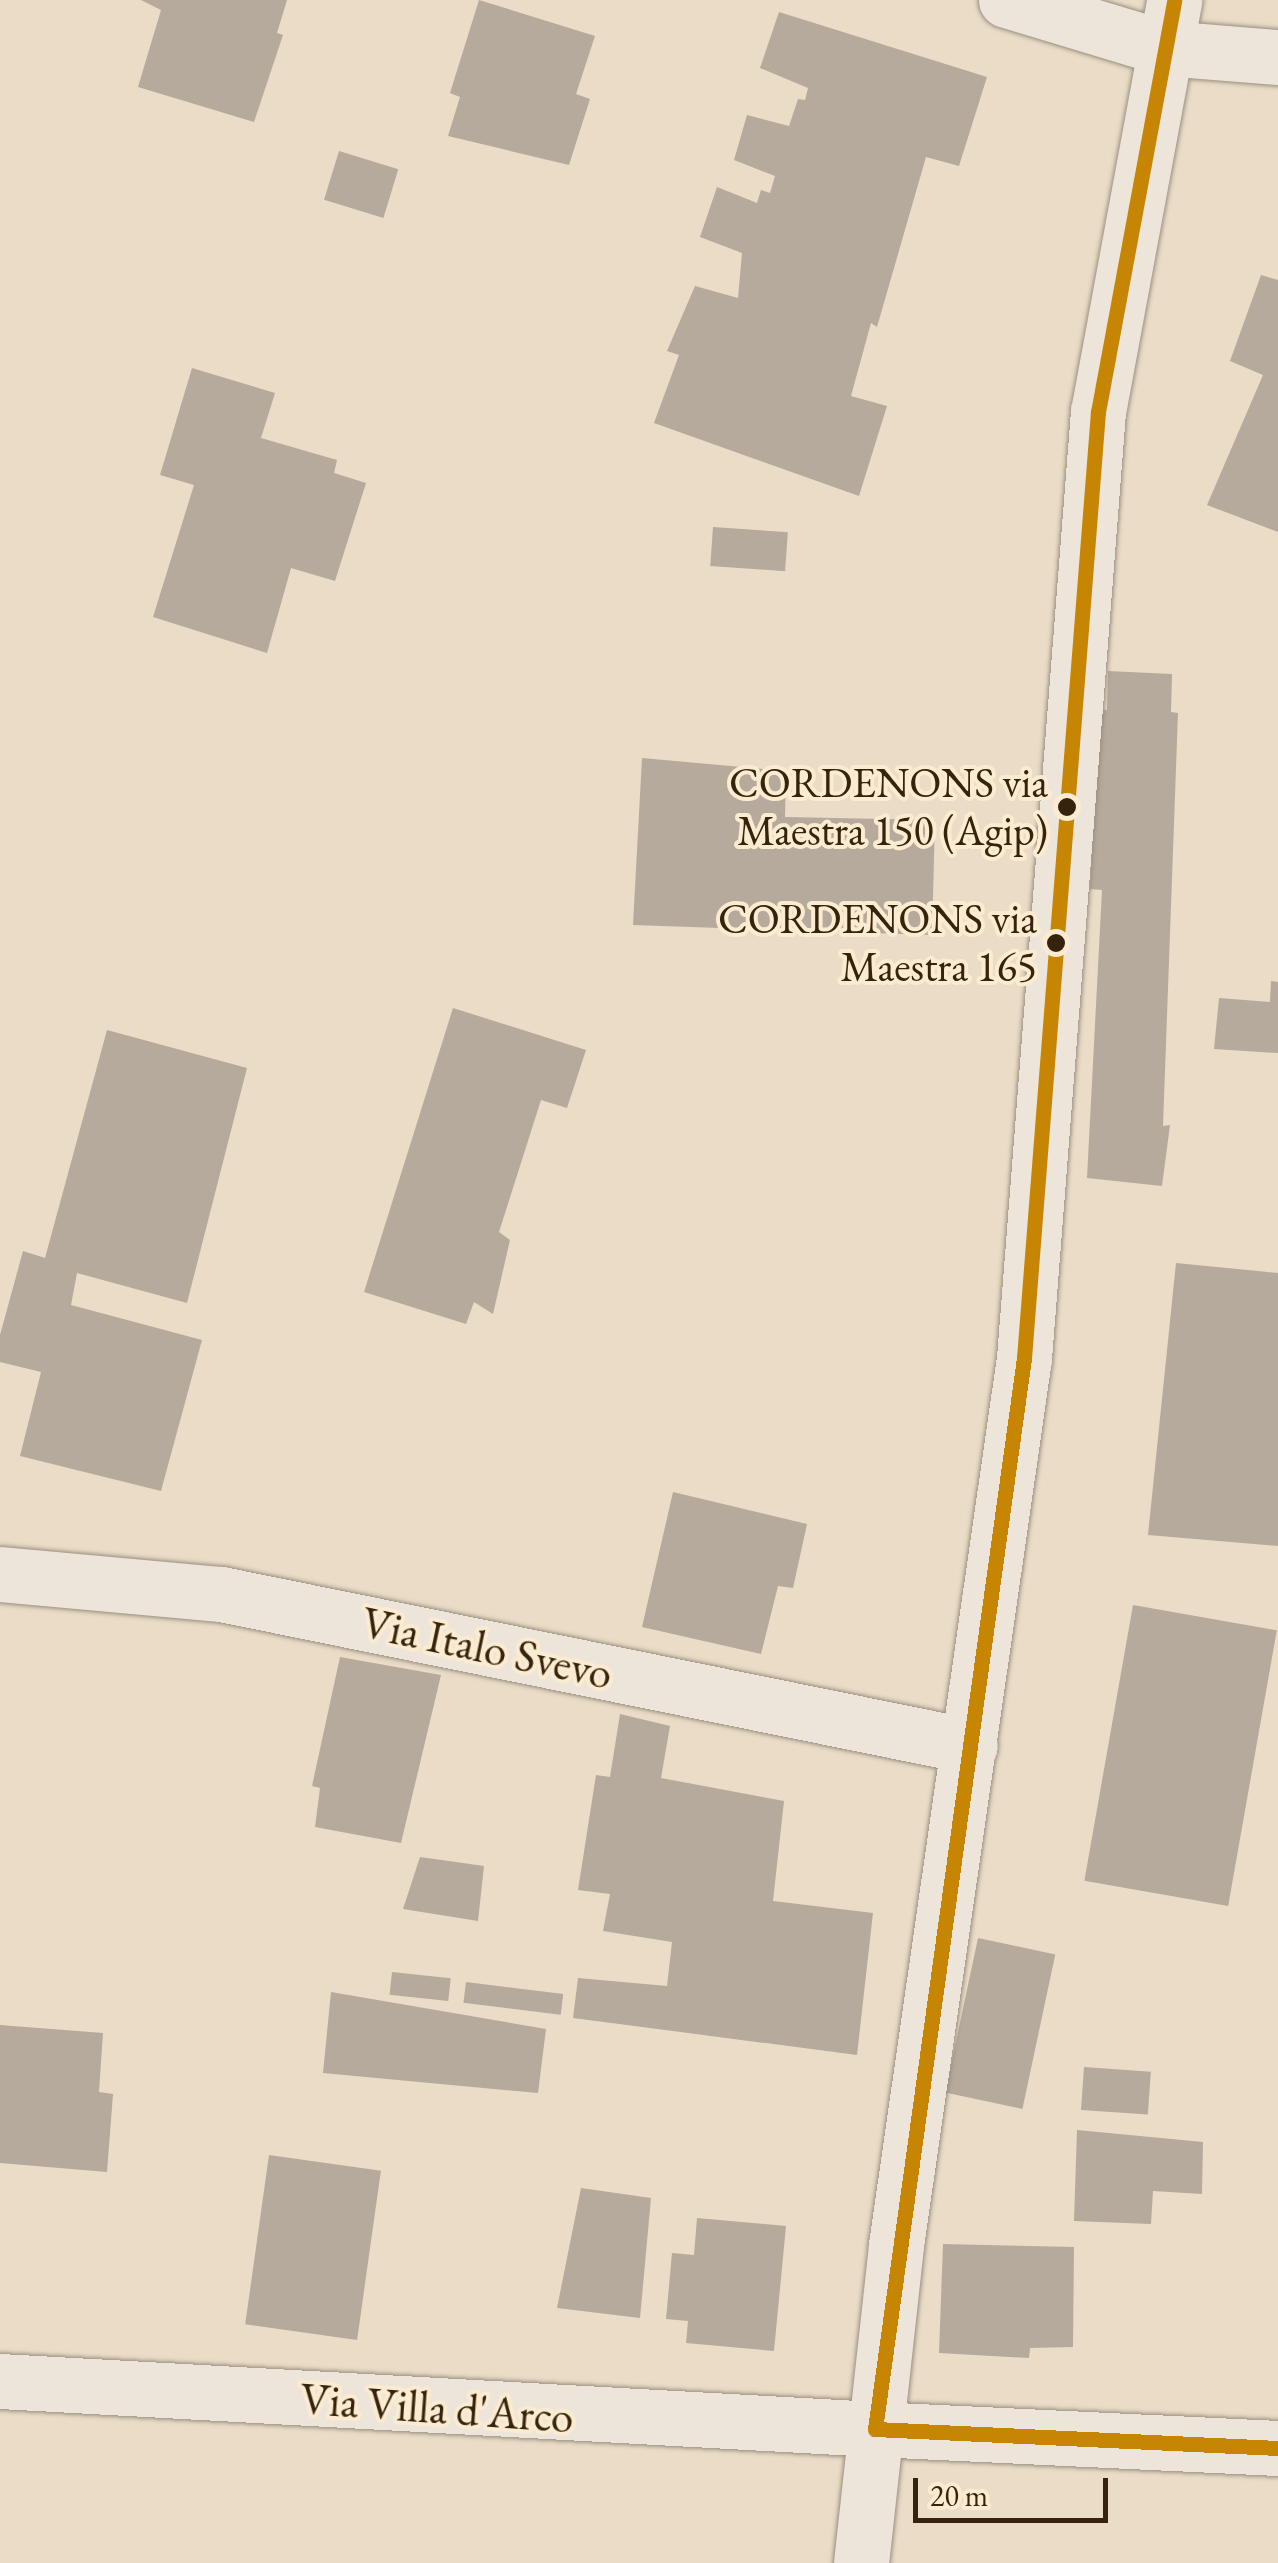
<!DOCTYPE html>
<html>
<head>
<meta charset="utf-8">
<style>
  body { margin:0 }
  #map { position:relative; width:1278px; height:2563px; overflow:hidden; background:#eadcc6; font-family:"EB Garamond",serif }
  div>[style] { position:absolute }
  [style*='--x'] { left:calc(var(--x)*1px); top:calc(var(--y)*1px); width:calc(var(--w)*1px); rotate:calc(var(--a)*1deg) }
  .building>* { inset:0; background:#b5aa9b; transform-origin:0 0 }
  .roads { filter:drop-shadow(0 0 2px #9a8f80) drop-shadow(0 0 2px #9a8f80) }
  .minor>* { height:55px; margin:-27.5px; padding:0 27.5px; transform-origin:27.5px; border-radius:27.5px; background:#ede5da }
  .tertiary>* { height:55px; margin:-27.5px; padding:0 27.5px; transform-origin:27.5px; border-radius:27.5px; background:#ede5da }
  .secondary>* { height:55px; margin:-27.5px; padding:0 27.5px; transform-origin:27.5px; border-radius:27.5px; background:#ede5da }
  .bus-1>* { height:15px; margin:-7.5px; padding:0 7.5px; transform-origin:7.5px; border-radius:7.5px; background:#c78504 }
  .dots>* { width:28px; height:28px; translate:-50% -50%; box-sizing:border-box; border:5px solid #fbebd0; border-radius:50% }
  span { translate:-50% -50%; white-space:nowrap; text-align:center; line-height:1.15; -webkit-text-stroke:8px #fbebd0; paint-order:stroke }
  .bus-label { font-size:42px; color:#36230e }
  .right { translate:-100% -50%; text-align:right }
  .street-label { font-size:45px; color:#36230e }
  .scale { position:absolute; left:913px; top:2478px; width:195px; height:45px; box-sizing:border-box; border:5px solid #36230e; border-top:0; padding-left:12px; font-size:30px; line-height:35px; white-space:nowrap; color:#36230e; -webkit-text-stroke:8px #fbebd0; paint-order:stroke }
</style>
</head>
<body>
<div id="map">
  <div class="building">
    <div style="clip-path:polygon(141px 0,287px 0,277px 33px,283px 35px,254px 122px,138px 87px,161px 10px)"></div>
    <div style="clip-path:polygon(479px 0,595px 36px,576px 94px,590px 99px,569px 165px,448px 136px,460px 97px,450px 93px)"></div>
    <div style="clip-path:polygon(779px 12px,987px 77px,959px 166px,926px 157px,877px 327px,871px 323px,851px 396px,887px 406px,859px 496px,654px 423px,679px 355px,667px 351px,695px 286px,738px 298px,742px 253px,700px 237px,717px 187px,757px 203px,761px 190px,770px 193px,775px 176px,734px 160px,747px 115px,789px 126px,798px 99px,805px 100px,808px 88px,760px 68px)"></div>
    <div style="left:339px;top:151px;width:62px;height:51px;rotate:17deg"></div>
    <div style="clip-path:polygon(1261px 275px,1278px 280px,1278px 532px,1207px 505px,1263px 375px,1230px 361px)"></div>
    <div style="clip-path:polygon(192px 368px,275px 393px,261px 438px,337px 460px,334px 473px,366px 483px,335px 581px,291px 568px,267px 653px,153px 617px,194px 485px,160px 475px)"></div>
    <div style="left:713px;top:527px;width:75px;height:39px;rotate:4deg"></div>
    <div style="clip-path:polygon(1108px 671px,1172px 674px,1171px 712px,1178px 713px,1163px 1126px,1170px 1125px,1162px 1186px,1087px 1178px,1102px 890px,1090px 889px,1099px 710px,1107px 710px)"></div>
    <div style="clip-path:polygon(642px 758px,786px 771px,785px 817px,935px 820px,932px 935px,633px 925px)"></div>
    <div style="clip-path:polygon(1271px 981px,1278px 982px,1278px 1053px,1214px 1049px,1219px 998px,1270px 1002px)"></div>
    <div style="clip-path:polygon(453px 1008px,586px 1050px,567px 1108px,541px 1100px,499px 1232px,510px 1240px,493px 1314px,474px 1302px,466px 1324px,364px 1292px)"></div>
    <div style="clip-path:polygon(107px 1030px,247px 1068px,187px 1303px,77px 1273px,71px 1305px,202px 1340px,161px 1491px,20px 1456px,41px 1372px,0 1362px,0 1335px,23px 1251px,45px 1258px)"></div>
    <div style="clip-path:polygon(1176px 1263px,1278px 1273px,1278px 1546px,1148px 1535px)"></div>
    <div style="clip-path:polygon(673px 1492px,807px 1524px,793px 1588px,778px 1586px,761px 1654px,642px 1627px)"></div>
    <div style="left:1133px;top:1605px;width:146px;height:280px;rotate:10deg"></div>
    <div style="clip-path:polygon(340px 1657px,441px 1675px,401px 1843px,315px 1827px,320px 1788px,312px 1786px)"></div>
    <div style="clip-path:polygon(620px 1714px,670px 1726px,661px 1778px,784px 1801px,773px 1901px,873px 1913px,857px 2055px,573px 2018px,578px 1978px,667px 1986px,672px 1942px,603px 1931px,610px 1894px,578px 1890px,596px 1775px,610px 1777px)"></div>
    <div style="clip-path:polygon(420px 1857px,484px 1866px,478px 1921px,403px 1909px)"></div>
    <div style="left:978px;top:1938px;width:79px;height:158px;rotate:12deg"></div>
    <div style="left:392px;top:1972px;width:59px;height:23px;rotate:6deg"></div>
    <div style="left:466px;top:1982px;width:98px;height:21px;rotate:7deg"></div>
    <div style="clip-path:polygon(331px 1992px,546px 2029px,538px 2093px,323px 2073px)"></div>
    <div style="clip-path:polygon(0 2025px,103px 2033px,99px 2092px,113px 2094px,107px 2172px,0 2163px)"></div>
    <div style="left:1084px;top:2067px;width:67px;height:43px;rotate:4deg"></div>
    <div style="clip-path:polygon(1077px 2130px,1203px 2142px,1202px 2194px,1153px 2191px,1151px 2224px,1074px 2221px)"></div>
    <div style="left:269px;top:2155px;width:113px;height:171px;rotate:8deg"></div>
    <div style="clip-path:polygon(581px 2188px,651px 2198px,640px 2318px,557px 2308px)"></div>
    <div style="clip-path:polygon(697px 2218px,786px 2226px,774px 2351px,686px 2343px,688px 2321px,666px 2319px,672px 2253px,694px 2255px)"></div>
    <div style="clip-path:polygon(943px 2244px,1074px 2247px,1073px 2347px,1030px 2348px,1029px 2358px,939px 2353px)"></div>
  </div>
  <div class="roads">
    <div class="minor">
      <div style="--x:1006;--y:0;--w:166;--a:16.8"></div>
      <div style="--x:1165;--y:48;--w:113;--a:4.6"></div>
      <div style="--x:0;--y:1574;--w:222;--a:5.2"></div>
      <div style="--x:221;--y:1594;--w:764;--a:11.47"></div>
      <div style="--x:875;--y:2429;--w:403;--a:2.7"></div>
    </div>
    <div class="tertiary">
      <div style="--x:0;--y:2381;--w:876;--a:3.14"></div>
    </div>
    <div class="secondary">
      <div style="--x:861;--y:2563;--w:320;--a:-83.7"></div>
      <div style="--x:896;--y:2245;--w:896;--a:-81.79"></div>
      <div style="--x:1024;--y:1358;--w:949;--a:-85.53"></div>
      <div style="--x:1098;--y:412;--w:419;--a:-79.5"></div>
    </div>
  </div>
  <div class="bus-1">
    <div style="--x:875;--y:2429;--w:1081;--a:-82.08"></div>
    <div style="--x:1024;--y:1358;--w:949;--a:-85.53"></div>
    <div style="--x:1098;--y:412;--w:419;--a:-79.5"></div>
    <div style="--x:875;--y:2429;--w:403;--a:2.7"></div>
  </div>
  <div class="dots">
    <div style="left:1067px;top:807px;background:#36230e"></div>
    <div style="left:1056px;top:943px;background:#36230e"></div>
  </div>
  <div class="bus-label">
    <span class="right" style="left:1048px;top:807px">CORDENONS via<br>Maestra 150 (Agip)</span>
    <span class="right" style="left:1037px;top:943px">CORDENONS via<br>Maestra 165</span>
  </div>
  <div class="street-label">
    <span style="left:487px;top:1648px;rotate:12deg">Via Italo Svevo</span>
    <span style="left:437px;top:2408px;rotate:4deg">Via Villa d'Arco</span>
  </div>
  <div class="scale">20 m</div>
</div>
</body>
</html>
